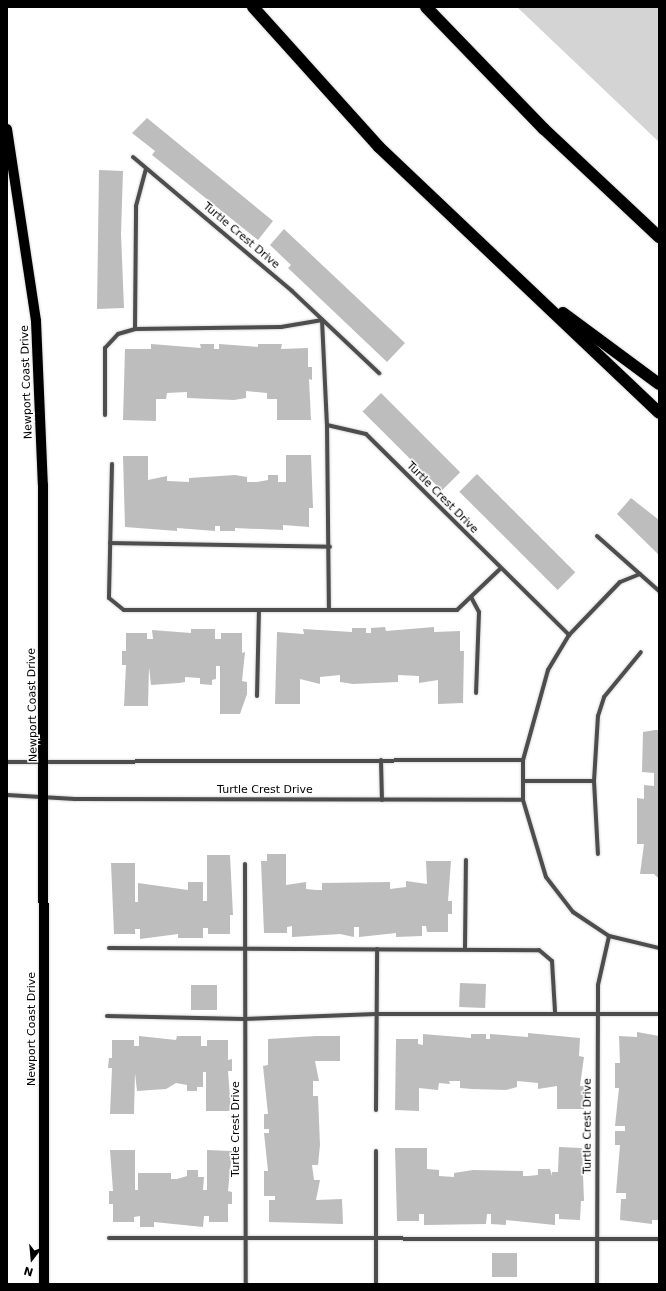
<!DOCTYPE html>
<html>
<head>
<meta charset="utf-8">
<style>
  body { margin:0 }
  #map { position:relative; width:666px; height:1291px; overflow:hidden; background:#fff; font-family:"DejaVu Sans",sans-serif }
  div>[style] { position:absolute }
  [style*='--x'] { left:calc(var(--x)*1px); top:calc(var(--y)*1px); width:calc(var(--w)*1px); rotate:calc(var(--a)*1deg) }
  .green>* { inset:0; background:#d4d4d4 }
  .building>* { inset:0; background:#bdbdbd; transform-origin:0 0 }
  .roads { filter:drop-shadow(0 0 1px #dbdbdb) drop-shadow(0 0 1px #dbdbdb) }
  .minor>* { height:4px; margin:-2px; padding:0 2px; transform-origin:2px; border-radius:2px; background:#4d4d4d }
  .primary>* { height:10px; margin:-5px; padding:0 5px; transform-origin:5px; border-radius:5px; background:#000 }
  .motorway>* { height:12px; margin:-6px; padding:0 6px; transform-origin:6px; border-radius:6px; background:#000 }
  span { translate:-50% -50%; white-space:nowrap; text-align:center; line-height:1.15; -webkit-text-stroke:3px #fff; paint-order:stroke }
  .street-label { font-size:11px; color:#000 }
  .frame { position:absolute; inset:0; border:8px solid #000; pointer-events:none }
  .north { position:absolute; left:12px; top:1239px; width:40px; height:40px; -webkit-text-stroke:3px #fff; paint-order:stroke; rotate:196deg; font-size:11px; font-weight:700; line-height:16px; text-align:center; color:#000 }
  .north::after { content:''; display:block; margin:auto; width:14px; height:18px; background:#000; clip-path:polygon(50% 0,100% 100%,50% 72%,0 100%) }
</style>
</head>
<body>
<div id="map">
  <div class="green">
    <div style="clip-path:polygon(517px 7px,659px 7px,659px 142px)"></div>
  </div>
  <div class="building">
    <div style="clip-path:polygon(147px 118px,273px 221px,258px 240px,152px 155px,155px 151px,132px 133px)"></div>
    <div style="clip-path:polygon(99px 170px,123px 171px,121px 234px,124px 308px,97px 309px)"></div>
    <div style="clip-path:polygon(284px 229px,405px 343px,387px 362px,288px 268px,291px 265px,270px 245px)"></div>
    <div style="clip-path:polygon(151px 344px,201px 348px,200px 344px,214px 344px,214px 349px,219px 349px,219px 344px,258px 347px,258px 344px,282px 344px,281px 349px,308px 348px,308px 367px,312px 367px,312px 380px,309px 379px,311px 420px,277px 420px,277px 399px,267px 399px,267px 393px,246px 391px,246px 398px,234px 400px,187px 398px,187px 392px,167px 393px,166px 399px,156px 399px,156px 421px,123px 420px,125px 349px,151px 349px)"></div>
    <div style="left:381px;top:393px;width:112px;height:26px;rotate:45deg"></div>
    <div style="clip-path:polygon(286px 455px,311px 455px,313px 508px,309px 508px,309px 527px,283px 525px,283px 530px,235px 528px,235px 531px,220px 531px,220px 526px,215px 526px,215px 531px,177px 528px,177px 531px,125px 527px,123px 456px,148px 456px,148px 480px,167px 476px,167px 481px,189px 482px,189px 478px,235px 475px,247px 477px,247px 482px,257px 482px,268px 480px,268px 475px,278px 475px,278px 482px,286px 482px)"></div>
    <div style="left:477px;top:474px;width:139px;height:25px;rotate:45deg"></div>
    <div style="clip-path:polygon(631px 498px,659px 520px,659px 555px,617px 514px)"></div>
    <div style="clip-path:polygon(385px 627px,386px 631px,434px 627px,434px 632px,460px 631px,460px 651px,464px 651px,463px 703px,438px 704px,438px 680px,419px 683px,419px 676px,398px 675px,398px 682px,353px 684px,340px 682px,340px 675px,320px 677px,320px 684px,300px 679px,300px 704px,275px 704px,277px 632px,304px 634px,303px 629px,352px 632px,352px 628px,366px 628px,366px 633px,371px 633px,371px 628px)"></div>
    <div style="clip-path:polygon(191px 629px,215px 629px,215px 639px,221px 639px,221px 633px,242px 633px,242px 653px,245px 652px,242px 681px,247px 682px,247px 694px,240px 714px,220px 714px,220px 666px,216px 666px,216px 679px,212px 680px,212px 685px,200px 684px,200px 678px,185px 677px,185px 682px,179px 683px,151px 685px,149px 667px,148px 706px,124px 706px,126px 665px,122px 665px,122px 651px,126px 651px,126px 633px,147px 633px,147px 639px,153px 639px,152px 630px,191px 633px)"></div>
    <div style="clip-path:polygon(655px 730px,659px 730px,659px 879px,654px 874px,640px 874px,644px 844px,637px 844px,637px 798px,644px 799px,644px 785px,654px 786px,654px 773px,642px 772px,643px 732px)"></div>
    <div style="clip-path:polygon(267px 854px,286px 854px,286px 885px,306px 882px,306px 889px,316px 890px,322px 890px,322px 883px,390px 882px,390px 889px,406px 887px,406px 881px,427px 884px,426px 861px,451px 861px,448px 901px,452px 901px,452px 914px,448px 914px,448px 932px,427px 932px,426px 926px,422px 926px,422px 936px,396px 937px,396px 933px,359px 937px,359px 927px,354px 927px,354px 937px,340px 934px,292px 937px,292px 926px,287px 927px,287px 933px,264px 933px,261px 861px,267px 861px)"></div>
    <div style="clip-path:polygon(207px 855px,230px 855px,233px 915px,230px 915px,230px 934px,208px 934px,208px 928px,203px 928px,203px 938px,178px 938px,178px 934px,140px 939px,140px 929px,135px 929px,135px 934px,114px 934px,111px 863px,135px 863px,135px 902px,138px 902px,138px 883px,188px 890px,188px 882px,203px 882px,203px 901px,207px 901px)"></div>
    <div style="left:460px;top:983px;width:26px;height:24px;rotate:2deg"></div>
    <div style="left:191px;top:985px;width:26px;height:25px"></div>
    <div style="clip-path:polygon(637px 1032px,659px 1036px,659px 1220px,652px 1220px,652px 1224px,620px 1220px,621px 1199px,626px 1199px,626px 1193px,616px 1193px,620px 1145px,615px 1145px,615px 1131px,625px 1131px,625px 1126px,615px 1126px,619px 1088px,615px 1088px,615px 1063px,620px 1063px,619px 1036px,637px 1037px)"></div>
    <div style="clip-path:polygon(528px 1033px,580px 1038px,579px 1056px,584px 1057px,580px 1086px,584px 1086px,584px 1109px,557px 1109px,557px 1086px,538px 1089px,538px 1083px,517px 1081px,517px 1087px,506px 1090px,472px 1089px,460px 1088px,460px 1081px,449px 1081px,450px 1084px,439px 1083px,438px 1090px,419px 1088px,419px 1111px,395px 1110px,396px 1039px,418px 1039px,418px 1044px,423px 1045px,423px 1034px,471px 1038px,471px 1034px,486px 1034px,486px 1039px,490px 1039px,490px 1034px,528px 1037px)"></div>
    <div style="clip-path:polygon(139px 1036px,176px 1040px,177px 1036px,201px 1036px,201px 1046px,207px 1046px,207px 1040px,228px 1040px,228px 1060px,232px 1059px,232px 1071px,228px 1071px,231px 1111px,206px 1111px,206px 1072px,203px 1072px,203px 1087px,197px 1087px,197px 1091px,187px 1091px,187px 1085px,176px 1083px,166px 1089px,137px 1091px,135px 1073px,134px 1114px,110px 1114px,112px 1068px,108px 1068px,109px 1058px,112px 1058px,112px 1040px,134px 1040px,134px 1046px,139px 1046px)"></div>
    <div style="clip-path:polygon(316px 1036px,340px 1036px,340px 1061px,315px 1061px,319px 1081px,313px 1081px,313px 1096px,318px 1096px,320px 1145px,318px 1165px,312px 1165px,314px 1180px,320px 1180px,316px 1200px,342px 1199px,343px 1224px,269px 1222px,269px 1200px,275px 1200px,275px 1196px,264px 1196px,264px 1171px,268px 1171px,264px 1133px,269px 1133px,269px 1129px,264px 1129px,264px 1114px,268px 1114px,263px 1066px,268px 1065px,268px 1039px)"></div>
    <div style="clip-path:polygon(559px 1147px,582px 1148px,584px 1201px,581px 1201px,580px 1220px,559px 1219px,559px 1214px,555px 1214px,555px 1225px,506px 1220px,506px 1225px,491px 1224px,491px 1214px,487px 1214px,486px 1224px,424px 1225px,424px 1214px,419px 1214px,419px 1221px,397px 1221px,395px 1148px,427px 1148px,427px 1169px,439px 1170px,439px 1176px,454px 1177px,454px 1173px,473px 1170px,523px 1171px,523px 1176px,528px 1176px,538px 1175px,538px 1169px,550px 1169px,552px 1176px,552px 1172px,558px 1172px)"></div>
    <div style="clip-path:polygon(110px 1150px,135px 1150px,135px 1190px,138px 1190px,138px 1173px,171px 1173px,171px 1179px,177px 1179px,187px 1176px,187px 1170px,198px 1170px,198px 1177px,204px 1177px,203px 1190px,207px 1190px,207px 1150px,232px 1151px,228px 1191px,232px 1192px,232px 1204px,228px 1204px,228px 1222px,209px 1222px,209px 1216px,204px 1216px,203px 1227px,154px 1222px,154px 1227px,140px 1227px,140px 1216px,134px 1217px,134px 1222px,113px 1222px,113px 1204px,109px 1204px,109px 1191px,113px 1191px)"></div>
    <div style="left:492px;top:1253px;width:25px;height:24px"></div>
  </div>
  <div class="roads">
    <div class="minor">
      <div style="--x:133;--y:157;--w:208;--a:40.1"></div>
      <div style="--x:292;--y:291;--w:120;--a:43.3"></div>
      <div style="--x:135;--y:329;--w:123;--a:-89.5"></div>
      <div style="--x:136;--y:206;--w:38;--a:-75"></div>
      <div style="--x:105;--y:415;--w:67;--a:-90"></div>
      <div style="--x:105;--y:348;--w:19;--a:-47"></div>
      <div style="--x:118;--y:334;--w:18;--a:-16"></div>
      <div style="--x:135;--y:329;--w:146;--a:-0.8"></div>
      <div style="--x:281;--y:327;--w:42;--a:-9.7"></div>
      <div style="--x:322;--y:320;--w:105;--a:87.3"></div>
      <div style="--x:327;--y:425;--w:185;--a:89.4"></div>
      <div style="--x:327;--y:425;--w:40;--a:13"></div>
      <div style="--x:366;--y:434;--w:286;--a:44.7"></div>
      <div style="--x:112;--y:464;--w:134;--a:91.3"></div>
      <div style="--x:109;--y:598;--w:19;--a:39"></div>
      <div style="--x:124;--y:610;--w:333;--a:0"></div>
      <div style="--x:457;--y:610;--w:59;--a:-43.6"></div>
      <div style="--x:597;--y:536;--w:83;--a:41.6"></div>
      <div style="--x:110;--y:543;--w:220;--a:1"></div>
      <div style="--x:640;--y:574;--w:22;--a:158"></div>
      <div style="--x:620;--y:582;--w:74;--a:133.9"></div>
      <div style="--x:569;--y:635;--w:41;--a:121"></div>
      <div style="--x:548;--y:670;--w:93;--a:105.5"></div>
      <div style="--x:523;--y:760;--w:40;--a:90"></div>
      <div style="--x:523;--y:800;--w:80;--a:73.4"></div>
      <div style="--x:546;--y:877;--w:44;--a:52.4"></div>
      <div style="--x:573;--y:912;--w:43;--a:33.7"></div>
      <div style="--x:609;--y:936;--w:51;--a:13.5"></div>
      <div style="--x:471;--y:597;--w:17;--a:62"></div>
      <div style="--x:479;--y:612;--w:81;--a:92.1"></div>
      <div style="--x:257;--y:696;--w:85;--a:-88.7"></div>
      <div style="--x:381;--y:760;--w:40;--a:88.6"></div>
      <div style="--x:7;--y:762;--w:516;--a:-0.22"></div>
      <div style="--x:523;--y:781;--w:71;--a:0"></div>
      <div style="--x:594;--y:781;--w:65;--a:-86.5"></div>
      <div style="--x:598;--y:716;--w:20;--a:-72"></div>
      <div style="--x:604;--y:697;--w:58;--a:-50.6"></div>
      <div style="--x:594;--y:781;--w:73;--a:86.9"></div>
      <div style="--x:7;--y:795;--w:68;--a:3.4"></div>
      <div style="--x:75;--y:799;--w:448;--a:0.1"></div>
      <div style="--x:245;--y:864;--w:420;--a:89.9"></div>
      <div style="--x:109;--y:948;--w:430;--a:0.3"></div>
      <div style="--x:539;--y:950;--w:17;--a:40"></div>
      <div style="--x:552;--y:961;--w:51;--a:86.6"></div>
      <div style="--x:465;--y:949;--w:89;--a:-89.4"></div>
      <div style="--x:107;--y:1016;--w:137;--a:1.3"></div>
      <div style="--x:244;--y:1019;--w:132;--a:-2.2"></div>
      <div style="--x:376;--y:1014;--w:283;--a:0"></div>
      <div style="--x:376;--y:1110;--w:161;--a:-89.6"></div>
      <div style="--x:376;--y:1151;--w:133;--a:90"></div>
      <div style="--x:109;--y:1238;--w:550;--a:0.1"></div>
      <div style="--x:597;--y:1284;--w:299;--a:-89.8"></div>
      <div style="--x:598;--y:985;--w:50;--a:-77.3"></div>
    </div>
    <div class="primary">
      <div style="--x:7;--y:129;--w:194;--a:81.4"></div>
      <div style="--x:36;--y:321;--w:164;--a:87.6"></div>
      <div style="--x:43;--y:485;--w:799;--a:89.93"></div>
    </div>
    <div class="motorway">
      <div style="--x:253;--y:7;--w:188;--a:48"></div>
      <div style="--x:379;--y:147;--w:386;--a:43.5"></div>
      <div style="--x:426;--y:7;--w:170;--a:46"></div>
      <div style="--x:544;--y:129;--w:158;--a:43.2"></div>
      <div style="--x:563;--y:313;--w:119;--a:36.5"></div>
    </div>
  </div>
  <div class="street-label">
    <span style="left:241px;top:236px;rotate:40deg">Turtle Crest Drive</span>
    <span style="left:27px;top:382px;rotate:-92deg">Newport Coast Drive</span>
    <span style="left:442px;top:498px;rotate:45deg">Turtle Crest Drive</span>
    <span style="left:33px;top:705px;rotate:-91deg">Newport Coast Drive</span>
    <span style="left:265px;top:790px">Turtle Crest Drive</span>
    <span style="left:32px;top:1029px;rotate:-90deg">Newport Coast Drive</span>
    <span style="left:588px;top:1126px;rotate:-90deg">Turtle Crest Drive</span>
    <span style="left:236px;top:1129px;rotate:-90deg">Turtle Crest Drive</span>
  </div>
  <div class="frame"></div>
  <div class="north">N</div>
</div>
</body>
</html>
